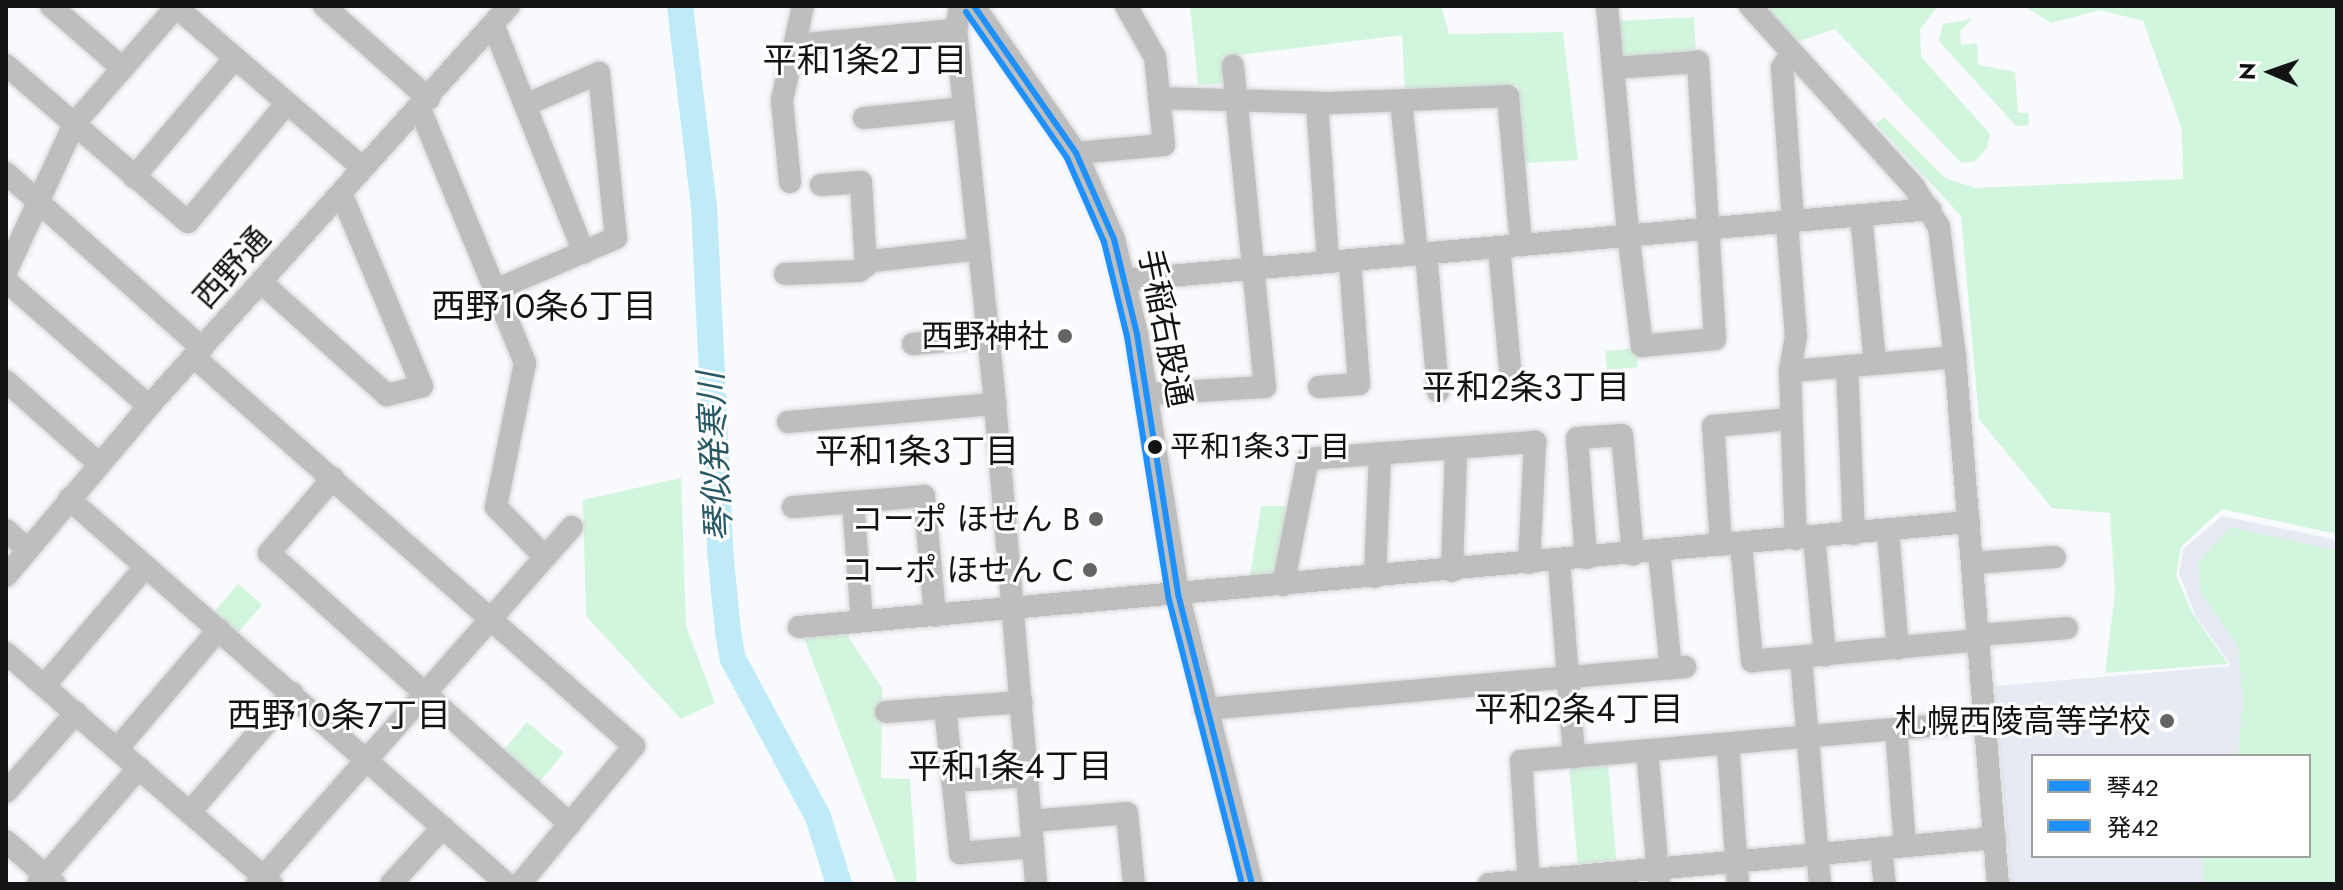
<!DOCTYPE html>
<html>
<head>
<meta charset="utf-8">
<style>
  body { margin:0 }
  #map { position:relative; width:2343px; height:890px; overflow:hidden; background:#f8fafd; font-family:Jost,"Noto Sans JP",sans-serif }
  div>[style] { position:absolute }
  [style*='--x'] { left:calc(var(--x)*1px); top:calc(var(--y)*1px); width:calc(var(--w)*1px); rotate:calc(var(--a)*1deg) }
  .built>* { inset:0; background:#e6eaf2 }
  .green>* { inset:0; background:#d2f5dd; transform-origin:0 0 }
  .river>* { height:26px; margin:-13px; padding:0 13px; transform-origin:13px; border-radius:13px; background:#bfebf8 }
  .roads { filter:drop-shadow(0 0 2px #d4d5d7) drop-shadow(0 0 2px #d4d5d7) }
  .minor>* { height:22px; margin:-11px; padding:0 11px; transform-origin:11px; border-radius:11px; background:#bdbebd }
  .bus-1>* { height:6px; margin:-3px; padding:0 3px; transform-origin:3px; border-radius:3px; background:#1e90ff }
  .bus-2>* { height:6px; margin:-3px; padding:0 3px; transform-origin:3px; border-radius:3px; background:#1e90ff }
  .dots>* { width:22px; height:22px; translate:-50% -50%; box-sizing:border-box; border:4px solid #fff; border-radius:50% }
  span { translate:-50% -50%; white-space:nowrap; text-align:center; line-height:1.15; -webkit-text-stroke:6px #fff; paint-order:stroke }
  .bus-label { font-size:30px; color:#121314 }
  .left { translate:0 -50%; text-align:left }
  .street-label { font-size:32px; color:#121314 }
  .poi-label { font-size:32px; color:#121314 }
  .right { translate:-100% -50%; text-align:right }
  .neighbourhood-label { font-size:34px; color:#121314 }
  .water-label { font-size:34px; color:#285865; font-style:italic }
  .frame { position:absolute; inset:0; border:8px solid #121314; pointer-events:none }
  .legend { position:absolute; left:2031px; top:754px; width:280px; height:104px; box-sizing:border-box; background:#fff; border:2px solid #a0a1a1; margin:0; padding:10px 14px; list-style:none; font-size:24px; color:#121314 }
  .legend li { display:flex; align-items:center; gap:16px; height:40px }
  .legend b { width:40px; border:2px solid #a0a1a1 }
  .north { position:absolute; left:2231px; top:32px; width:80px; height:80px; -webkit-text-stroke:6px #fff; paint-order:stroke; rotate:272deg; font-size:22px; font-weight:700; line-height:32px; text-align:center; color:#121314 }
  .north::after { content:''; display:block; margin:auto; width:28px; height:36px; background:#121314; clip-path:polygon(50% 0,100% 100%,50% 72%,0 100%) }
</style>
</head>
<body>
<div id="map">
  <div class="built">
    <div style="clip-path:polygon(evenodd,2222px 516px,2337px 540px,2337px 884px,2011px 884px,1995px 686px,2231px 666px,2195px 615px,2179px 573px,2183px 549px,2222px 516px,2033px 756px,2309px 756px,2309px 856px,2033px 856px,2033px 756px)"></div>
  </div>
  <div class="green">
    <div style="clip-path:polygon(1190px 6px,1441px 6px,1449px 34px,1563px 32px,1578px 160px,1526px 163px,1518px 85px,1405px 94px,1402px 35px,1222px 57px,1222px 84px,1198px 85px)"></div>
    <div style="clip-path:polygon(1764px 6px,1938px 6px,1920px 29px,1921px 57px,1990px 134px,1987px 148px,1975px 161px,1961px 163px,1835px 29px,1794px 43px)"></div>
    <div style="clip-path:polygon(2024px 6px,2337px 6px,2337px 534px,2222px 509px,2181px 547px,2176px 576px,2193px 614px,2228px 664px,2105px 673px,2115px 592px,2110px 513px,2052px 508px,1979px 419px,1961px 216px,1876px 124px,1884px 117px,1945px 178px,1975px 188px,2183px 179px,2182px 129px,2143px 21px,2101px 10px,2051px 23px)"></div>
    <div style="left:1694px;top:17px;width:35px;height:77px;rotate:87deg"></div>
    <div style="clip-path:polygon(1972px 19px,1960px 31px,1961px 45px,1977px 43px,1978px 65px,2015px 72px,2018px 113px,2028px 113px,2029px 125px,2016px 126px,1939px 41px,1943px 24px)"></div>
    <div style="left:1636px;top:348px;width:19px;height:31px;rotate:84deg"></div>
    <div style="clip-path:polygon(681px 478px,686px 626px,715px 703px,681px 719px,586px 616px,583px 500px)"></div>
    <div style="clip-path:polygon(1261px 506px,1294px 506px,1279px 574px,1250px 577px)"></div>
    <div style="clip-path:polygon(2231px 527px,2337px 551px,2337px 884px,2204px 884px,2202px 856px,2309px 856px,2309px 756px,2238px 756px,2243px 700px,2238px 645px,2201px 594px,2199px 561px)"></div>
    <div style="left:238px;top:584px;width:32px;height:38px;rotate:41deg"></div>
    <div style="clip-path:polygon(845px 632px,882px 688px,881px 778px,910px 779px,917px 884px,897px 884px,804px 638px)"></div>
    <div style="left:527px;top:722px;width:48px;height:40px;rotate:40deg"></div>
    <div style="left:1608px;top:764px;width:97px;height:39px;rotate:85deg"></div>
  </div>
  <div class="river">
    <div style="--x:680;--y:6;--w:201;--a:83.2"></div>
    <div style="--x:704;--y:206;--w:344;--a:87.3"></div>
    <div style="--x:720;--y:550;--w:82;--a:84.4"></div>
    <div style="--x:728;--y:632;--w:27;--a:80"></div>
    <div style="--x:733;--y:659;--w:179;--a:61.7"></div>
    <div style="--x:818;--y:817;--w:70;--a:72.6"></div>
  </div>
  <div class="roads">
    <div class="minor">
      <div style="--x:51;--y:6;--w:93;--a:41.1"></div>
      <div style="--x:175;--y:6;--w:248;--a:40.8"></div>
      <div style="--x:324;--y:6;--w:140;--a:41.5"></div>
      <div style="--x:960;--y:6;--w:24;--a:99"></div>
      <div style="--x:956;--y:30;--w:376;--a:84"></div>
      <div style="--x:995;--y:404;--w:482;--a:85.1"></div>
      <div style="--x:974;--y:6;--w:179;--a:55.2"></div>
      <div style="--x:1076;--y:153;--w:94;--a:66.2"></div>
      <div style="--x:1114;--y:239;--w:98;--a:76.4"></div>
      <div style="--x:1137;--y:334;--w:263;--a:81"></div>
      <div style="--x:1178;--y:594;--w:299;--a:75.7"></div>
      <div style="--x:1607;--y:6;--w:62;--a:84.5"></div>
      <div style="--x:1613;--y:68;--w:166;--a:84.8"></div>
      <div style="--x:1628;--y:233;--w:114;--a:82.9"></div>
      <div style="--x:1642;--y:346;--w:73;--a:-5.5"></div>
      <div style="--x:1715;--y:339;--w:278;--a:-93.5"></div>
      <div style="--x:1698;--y:62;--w:85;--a:176"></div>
      <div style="--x:1750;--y:6;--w:244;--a:47.8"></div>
      <div style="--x:1914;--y:187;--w:47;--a:58"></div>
      <div style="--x:1939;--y:227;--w:131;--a:83"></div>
      <div style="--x:1955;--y:357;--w:529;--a:85.34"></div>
      <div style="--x:494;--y:27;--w:243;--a:68.3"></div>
      <div style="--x:796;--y:45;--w:161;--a:-5.4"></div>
      <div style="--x:1791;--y:54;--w:17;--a:123"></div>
      <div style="--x:1782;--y:68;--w:153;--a:85.9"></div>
      <div style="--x:6;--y:65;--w:240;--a:40.8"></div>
      <div style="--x:188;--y:222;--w:155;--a:-50.2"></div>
      <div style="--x:1159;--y:98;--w:170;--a:1.7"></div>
      <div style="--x:1329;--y:103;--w:179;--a:-2.2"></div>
      <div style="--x:1508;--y:96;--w:150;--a:85"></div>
      <div style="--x:1401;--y:101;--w:154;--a:84"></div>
      <div style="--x:1317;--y:103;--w:159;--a:86"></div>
      <div style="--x:420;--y:109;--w:275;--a:67.5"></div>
      <div style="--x:525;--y:363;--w:147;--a:101.4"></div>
      <div style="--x:496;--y:507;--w:70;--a:45.6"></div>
      <div style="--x:864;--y:118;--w:100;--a:-5.7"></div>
      <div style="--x:1076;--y:153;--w:88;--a:-5.2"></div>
      <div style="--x:1164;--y:145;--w:88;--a:-95.8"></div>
      <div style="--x:1155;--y:57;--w:59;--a:-119.6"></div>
      <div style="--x:6;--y:173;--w:263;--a:41.8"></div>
      <div style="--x:134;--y:177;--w:156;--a:-49.7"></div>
      <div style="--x:790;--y:182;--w:82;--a:-95.6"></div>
      <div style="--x:782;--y:100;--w:96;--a:-77.4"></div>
      <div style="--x:821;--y:185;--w:40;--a:-4.3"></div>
      <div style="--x:861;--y:182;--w:84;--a:86.6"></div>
      <div style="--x:1861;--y:215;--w:149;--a:84.6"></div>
      <div style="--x:1787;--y:222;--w:114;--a:85.5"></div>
      <div style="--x:1796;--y:336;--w:36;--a:100"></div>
      <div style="--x:1790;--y:371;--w:168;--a:88"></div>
      <div style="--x:1499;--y:247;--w:133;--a:84.8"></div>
      <div style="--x:1426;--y:253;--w:139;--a:85"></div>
      <div style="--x:6;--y:272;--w:163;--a:-65.3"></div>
      <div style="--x:74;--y:124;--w:157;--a:-48.9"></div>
      <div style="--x:785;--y:274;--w:74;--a:-2.3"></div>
      <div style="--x:859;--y:271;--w:16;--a:-38"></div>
      <div style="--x:872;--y:261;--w:108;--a:-6.4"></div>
      <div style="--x:1124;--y:280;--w:809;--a:-5.03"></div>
      <div style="--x:6;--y:281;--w:190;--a:41.2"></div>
      <div style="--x:262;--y:283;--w:168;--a:41.9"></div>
      <div style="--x:387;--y:395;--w:36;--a:-14"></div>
      <div style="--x:422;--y:386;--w:209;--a:-112.8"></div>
      <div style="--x:495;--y:290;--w:132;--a:-23.3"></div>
      <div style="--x:616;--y:238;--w:166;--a:-95.9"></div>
      <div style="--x:599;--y:73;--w:81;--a:156.6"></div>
      <div style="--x:913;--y:344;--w:75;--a:-5.3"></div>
      <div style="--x:194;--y:357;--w:587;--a:41.48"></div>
      <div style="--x:634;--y:746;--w:179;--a:129.6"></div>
      <div style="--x:1847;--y:366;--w:168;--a:87.6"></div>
      <div style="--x:1790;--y:371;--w:166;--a:-4.8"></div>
      <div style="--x:6;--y:381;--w:125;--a:41.7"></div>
      <div style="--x:1319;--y:387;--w:40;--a:-4.3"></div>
      <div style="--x:1359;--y:384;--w:123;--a:-94.2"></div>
      <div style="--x:1147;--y:394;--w:118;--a:-3.4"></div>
      <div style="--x:1265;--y:387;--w:323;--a:-95.7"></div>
      <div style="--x:788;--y:422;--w:208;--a:-5"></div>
      <div style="--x:333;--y:478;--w:99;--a:130.5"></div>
      <div style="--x:269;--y:553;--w:405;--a:42"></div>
      <div style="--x:69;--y:499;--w:583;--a:41.32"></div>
      <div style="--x:853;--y:502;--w:119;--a:85.7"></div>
      <div style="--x:793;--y:507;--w:131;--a:-4.8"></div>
      <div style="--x:924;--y:496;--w:120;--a:84.7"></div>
      <div style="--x:6;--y:530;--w:28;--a:42"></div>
      <div style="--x:1888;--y:531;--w:118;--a:85.2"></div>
      <div style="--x:1814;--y:538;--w:118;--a:84.6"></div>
      <div style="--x:1741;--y:544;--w:118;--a:84.6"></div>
      <div style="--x:1752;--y:661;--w:228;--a:-5.3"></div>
      <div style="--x:1721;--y:545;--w:119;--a:-93.8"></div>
      <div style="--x:1713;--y:426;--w:78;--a:-5.1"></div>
      <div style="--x:1659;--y:552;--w:117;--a:84.1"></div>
      <div style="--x:1586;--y:558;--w:120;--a:-94.3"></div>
      <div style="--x:1577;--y:438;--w:45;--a:-3.8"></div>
      <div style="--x:1622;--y:435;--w:120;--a:84.7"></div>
      <div style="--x:1559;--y:561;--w:197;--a:85.6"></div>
      <div style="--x:1972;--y:563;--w:83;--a:-4.1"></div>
      <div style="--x:1452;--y:571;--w:123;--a:-88.1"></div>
      <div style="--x:6;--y:576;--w:222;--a:-49.9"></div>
      <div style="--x:149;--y:406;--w:538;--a:-48.01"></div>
      <div style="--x:1375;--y:577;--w:124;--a:-87.7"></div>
      <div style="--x:1283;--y:585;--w:128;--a:-78.8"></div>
      <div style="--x:1308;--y:459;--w:228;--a:-4.3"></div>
      <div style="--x:1535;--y:442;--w:121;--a:92.8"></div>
      <div style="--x:799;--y:627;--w:1175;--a:-5.13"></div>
      <div style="--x:1979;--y:635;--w:88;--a:-4.5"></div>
      <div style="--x:6;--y:653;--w:352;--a:41"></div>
      <div style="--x:1801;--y:658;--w:227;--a:85.2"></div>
      <div style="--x:44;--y:686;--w:157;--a:-49.6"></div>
      <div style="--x:945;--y:707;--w:147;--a:84.1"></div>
      <div style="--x:960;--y:853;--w:73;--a:-4.7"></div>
      <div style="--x:1205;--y:709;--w:482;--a:-5"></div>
      <div style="--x:886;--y:712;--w:136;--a:-4.2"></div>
      <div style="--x:1896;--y:729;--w:117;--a:85.6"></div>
      <div style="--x:1728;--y:745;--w:139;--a:85.9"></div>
      <div style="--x:117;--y:749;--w:157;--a:-49.6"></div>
      <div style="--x:1647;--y:750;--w:132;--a:84.8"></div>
      <div style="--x:952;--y:781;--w:76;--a:-3.8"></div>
      <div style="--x:6;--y:792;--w:106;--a:-48.5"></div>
      <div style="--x:190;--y:812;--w:157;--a:-49.4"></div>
      <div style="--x:1031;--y:821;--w:96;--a:-4.8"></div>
      <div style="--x:1127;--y:813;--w:71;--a:84.4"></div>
      <div style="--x:6;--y:841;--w:65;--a:41.3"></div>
      <div style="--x:1881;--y:848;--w:36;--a:84"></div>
      <div style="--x:38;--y:884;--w:154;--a:-49"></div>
      <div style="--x:257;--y:884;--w:476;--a:-48.6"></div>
      <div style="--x:391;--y:884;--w:77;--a:-47.6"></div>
      <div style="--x:1489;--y:884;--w:508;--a:-5.19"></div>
      <div style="--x:1529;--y:884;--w:123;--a:-93.7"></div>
      <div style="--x:1521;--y:761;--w:466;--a:-4.9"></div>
    </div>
  </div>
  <div class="bus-1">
    <div style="--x:974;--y:6;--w:179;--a:55.2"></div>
    <div style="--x:1076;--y:153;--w:94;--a:66.2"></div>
    <div style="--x:1114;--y:239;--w:98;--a:76.4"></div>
    <div style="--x:1137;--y:334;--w:263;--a:81"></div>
    <div style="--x:1178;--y:594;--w:299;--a:75.7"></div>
  </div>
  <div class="bus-2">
    <div style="--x:966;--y:12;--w:178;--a:55.3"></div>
    <div style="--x:1067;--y:158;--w:92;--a:66.2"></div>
    <div style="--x:1104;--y:242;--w:97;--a:76.3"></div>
    <div style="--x:1127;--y:336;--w:263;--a:81"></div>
    <div style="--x:1168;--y:596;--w:297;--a:75.6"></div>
  </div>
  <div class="dots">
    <div style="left:1065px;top:336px;background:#626466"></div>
    <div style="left:1155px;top:447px;background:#121314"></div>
    <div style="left:1096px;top:519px;background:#626466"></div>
    <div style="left:1090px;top:570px;background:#626466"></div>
    <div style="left:2167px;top:721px;background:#626466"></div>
  </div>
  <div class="bus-label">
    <span class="left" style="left:1170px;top:447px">平和1条3丁目</span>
  </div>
  <div class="street-label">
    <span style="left:232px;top:268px;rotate:-48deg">西野通</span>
    <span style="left:1165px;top:328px;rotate:79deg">手稲右股通</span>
  </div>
  <div class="poi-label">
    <span class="right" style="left:1049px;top:336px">西野神社</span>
    <span class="right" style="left:1080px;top:519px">コーポ ほせん B</span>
    <span class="right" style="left:1074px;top:570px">コーポ ほせん C</span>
    <span class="right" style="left:2151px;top:721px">札幌西陵高等学校</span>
  </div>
  <div class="neighbourhood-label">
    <span style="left:865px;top:61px">平和1条2丁目</span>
    <span style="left:544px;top:307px">西野10条6丁目</span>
    <span style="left:1526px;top:388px">平和2条3丁目</span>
    <span style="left:917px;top:452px">平和1条3丁目</span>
    <span style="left:1579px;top:710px">平和2条4丁目</span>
    <span style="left:339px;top:716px">西野10条7丁目</span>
    <span style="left:1010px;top:767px">平和1条4丁目</span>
  </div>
  <div class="water-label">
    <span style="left:715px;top:457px;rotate:-93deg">琴似発寒川</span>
  </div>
  <div class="frame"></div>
  <ul class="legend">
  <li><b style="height:10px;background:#1e90ff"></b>琴42</li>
  <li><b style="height:10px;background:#1e90ff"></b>発42</li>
  </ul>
  <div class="north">N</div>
</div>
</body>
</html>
